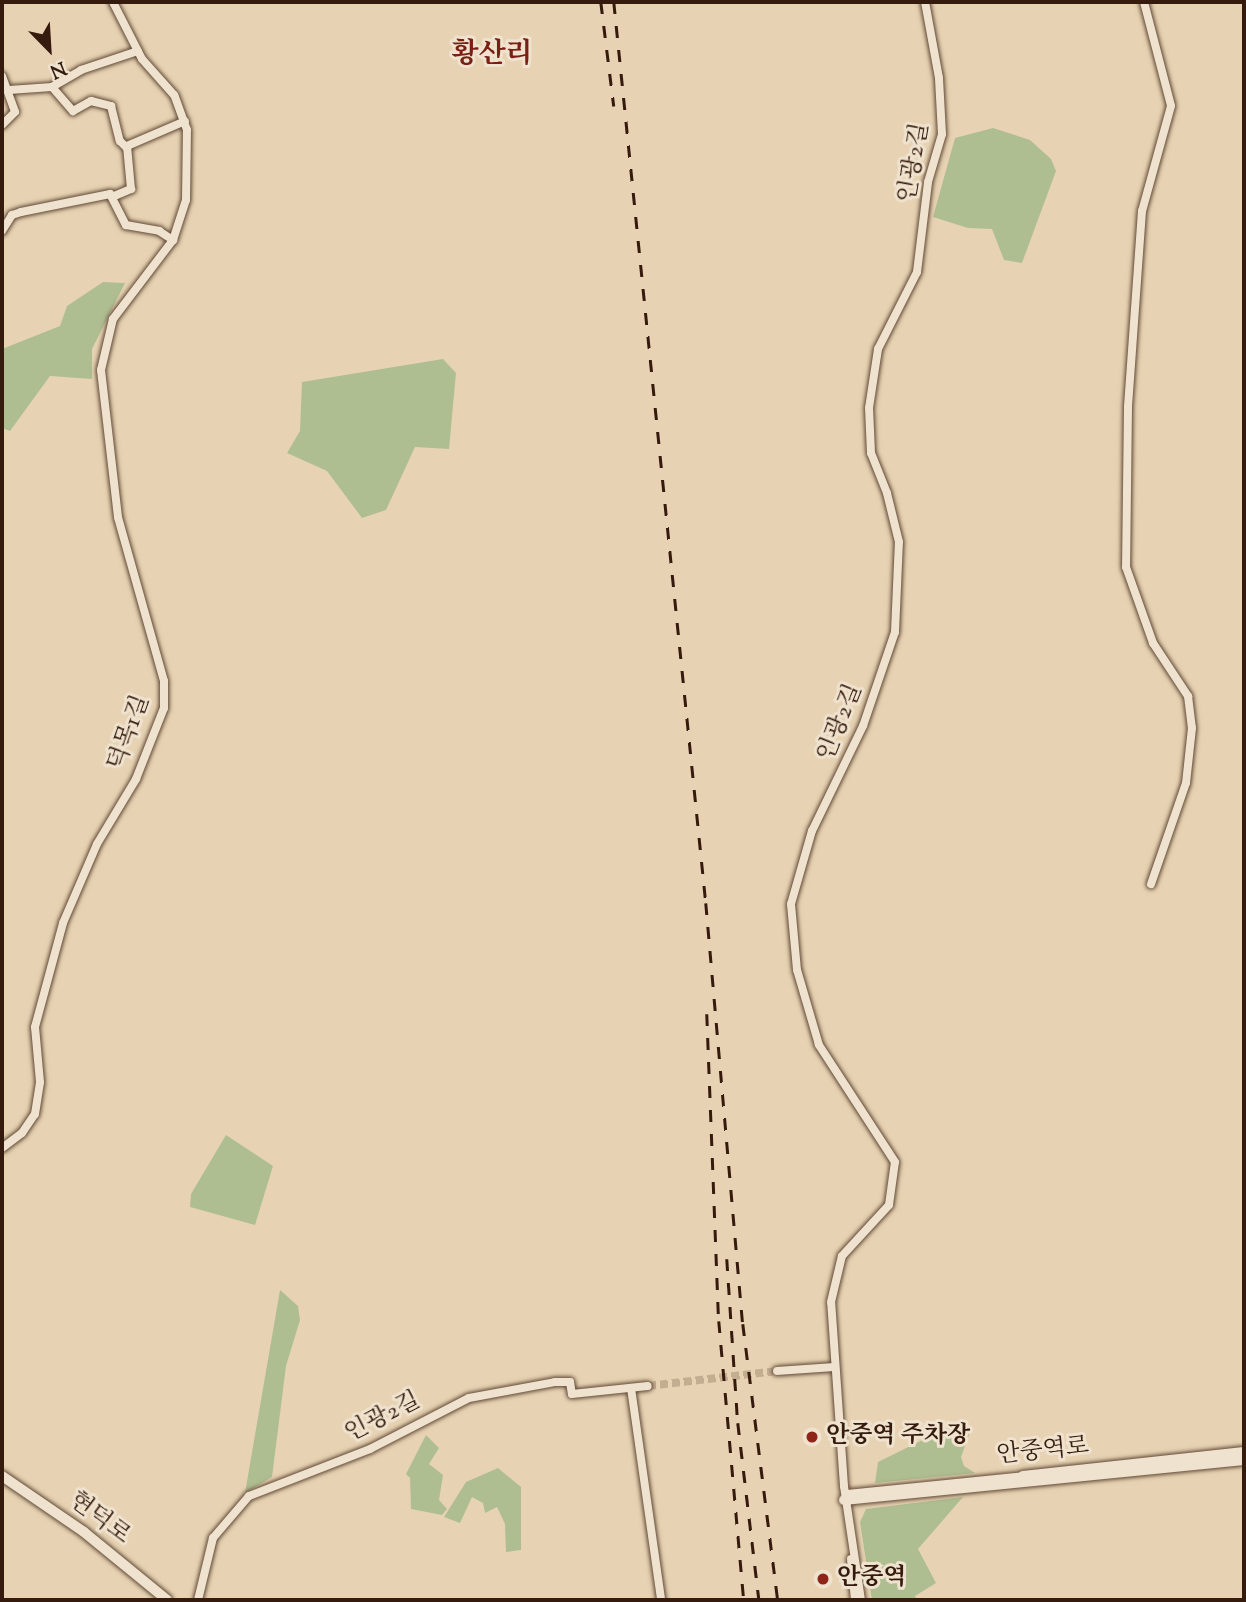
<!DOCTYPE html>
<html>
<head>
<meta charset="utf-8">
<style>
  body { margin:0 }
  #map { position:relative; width:1246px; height:1602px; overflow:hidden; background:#e7d3b3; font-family:"Sorts Mill Goudy","Noto Serif KR",serif }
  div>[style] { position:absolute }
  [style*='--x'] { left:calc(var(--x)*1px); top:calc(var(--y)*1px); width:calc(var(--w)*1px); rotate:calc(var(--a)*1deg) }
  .green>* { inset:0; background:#afbe91 }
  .minor-tunnel>* { height:8px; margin-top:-4px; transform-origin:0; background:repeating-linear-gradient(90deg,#c3ae92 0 8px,transparent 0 12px) }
  .roads { filter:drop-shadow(0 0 2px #614936) drop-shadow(0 0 2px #614936) }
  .minor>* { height:8px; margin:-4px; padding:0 4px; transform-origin:4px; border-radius:4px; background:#efe2ce }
  .tertiary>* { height:10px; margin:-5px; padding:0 5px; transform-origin:5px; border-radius:5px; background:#efe2ce }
  .secondary>* { height:10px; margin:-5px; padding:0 5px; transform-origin:5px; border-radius:5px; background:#efe2ce }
  .rail>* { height:2.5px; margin-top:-1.25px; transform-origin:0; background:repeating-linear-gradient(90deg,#341b0d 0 12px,transparent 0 24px) }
  .dots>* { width:19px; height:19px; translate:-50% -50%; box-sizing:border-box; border:4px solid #efe2ce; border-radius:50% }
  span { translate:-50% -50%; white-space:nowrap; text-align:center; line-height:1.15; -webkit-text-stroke:6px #efe2ce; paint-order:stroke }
  .street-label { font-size:24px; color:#341b0d }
  .poi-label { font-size:24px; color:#341b0d; font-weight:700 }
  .left { translate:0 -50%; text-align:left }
  .quarter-label { font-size:28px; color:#7a1f14; font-weight:700 }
  .frame { position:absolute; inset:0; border:4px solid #341b0d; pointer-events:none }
  .north { position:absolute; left:14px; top:14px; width:70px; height:70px; -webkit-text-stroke:5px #efe2ce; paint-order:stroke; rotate:156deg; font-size:19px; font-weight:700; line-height:28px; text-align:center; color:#341b0d }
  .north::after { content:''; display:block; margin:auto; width:24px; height:32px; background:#341b0d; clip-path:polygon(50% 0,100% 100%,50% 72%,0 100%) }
</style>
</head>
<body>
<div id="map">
  <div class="green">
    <div style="clip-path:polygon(993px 128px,1030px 140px,1051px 159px,1056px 171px,1022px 263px,1004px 260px,992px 229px,968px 228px,933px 217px,955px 138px)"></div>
    <div style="clip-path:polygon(103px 282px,125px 283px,92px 349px,92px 379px,50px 376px,10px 431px,2px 428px,2px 349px,60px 326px,67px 306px)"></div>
    <div style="clip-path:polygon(443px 359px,456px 373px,449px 449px,415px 447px,386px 510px,362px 518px,327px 471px,287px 453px,300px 431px,302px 382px)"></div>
    <div style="clip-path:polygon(226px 1135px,273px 1166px,255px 1225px,190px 1207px,191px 1194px)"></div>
    <div style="clip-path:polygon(280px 1290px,298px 1306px,300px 1320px,286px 1366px,272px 1477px,245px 1493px)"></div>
    <div style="clip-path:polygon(959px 1422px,967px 1426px,969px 1435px,961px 1457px,964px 1466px,975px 1473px,875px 1483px,878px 1462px)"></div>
    <div style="clip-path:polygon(426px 1435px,439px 1448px,429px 1464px,443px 1475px,439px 1500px,447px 1509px,442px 1515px,411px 1509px,410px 1478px,406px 1474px)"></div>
    <div style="clip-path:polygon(498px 1468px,521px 1487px,521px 1550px,506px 1552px,505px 1524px,497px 1507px,485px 1513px,483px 1503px,472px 1497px,460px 1523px,444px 1517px,466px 1482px)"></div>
    <div style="clip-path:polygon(963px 1497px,918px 1549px,936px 1583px,915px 1596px,917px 1600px,872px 1600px,860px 1522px,866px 1509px)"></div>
  </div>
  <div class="minor-tunnel">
    <div style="--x:648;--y:1386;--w:130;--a:-6.6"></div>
  </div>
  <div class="roads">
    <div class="minor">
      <div style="--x:1144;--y:2;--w:107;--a:75.4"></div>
      <div style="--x:1171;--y:106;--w:109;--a:105.4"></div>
      <div style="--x:1142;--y:211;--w:196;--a:94.1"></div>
      <div style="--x:1128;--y:407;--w:160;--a:90.7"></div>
      <div style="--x:1126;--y:567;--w:81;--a:70.4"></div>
      <div style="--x:1153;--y:643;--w:64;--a:56.6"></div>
      <div style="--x:1188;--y:696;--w:32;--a:83"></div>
      <div style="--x:1192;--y:728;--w:55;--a:96.2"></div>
      <div style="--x:1186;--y:783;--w:107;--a:109.1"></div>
      <div style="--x:2;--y:76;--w:38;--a:70"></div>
      <div style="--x:15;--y:112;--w:18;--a:135"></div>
      <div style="--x:52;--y:87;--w:34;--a:-30"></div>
      <div style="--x:81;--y:70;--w:60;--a:-18.4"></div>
      <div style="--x:9;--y:90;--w:43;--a:-4"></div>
      <div style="--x:52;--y:87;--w:32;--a:49"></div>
      <div style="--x:73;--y:111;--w:21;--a:-29"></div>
      <div style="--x:91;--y:101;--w:21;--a:14"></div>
      <div style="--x:111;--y:106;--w:36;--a:76"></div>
      <div style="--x:120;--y:141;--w:10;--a:45"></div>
      <div style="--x:112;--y:197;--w:21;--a:-23"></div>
      <div style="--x:131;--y:189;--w:43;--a:-95.3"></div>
      <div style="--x:127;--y:146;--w:63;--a:-23.3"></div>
      <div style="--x:2;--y:231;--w:19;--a:-58"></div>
      <div style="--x:12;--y:215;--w:9;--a:-18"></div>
      <div style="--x:21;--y:212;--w:91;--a:-11.4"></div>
      <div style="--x:110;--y:194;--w:35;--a:63"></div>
      <div style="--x:126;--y:225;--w:34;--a:10"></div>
      <div style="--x:159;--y:231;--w:17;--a:33"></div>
      <div style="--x:2;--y:1148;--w:25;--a:-37"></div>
      <div style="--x:22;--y:1133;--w:23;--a:-56"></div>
      <div style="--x:35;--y:1114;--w:32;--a:-81"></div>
      <div style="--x:40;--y:1082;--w:55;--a:-95.2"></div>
      <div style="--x:35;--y:1027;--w:108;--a:-74.9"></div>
      <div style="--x:63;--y:923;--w:86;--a:-66.7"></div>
      <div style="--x:97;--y:844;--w:76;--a:-59"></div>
      <div style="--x:136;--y:779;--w:76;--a:-68.5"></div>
      <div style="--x:164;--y:708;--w:27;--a:-90"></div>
      <div style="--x:164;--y:681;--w:170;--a:-105.7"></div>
      <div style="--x:118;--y:517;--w:148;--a:-96.6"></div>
      <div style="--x:101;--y:370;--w:52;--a:-76.8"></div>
      <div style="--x:113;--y:319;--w:99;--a:-52.8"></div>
      <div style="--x:173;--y:240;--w:42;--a:-72"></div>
      <div style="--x:186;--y:200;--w:70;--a:-89.2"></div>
      <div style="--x:187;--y:130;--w:37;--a:-110"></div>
      <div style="--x:174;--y:95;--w:48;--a:-131.6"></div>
      <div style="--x:142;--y:59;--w:64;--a:-117"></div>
      <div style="--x:777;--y:1371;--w:57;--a:-4"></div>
      <div style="--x:631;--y:1388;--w:214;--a:81.9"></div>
      <div style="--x:847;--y:1494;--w:177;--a:-5.8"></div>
      <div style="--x:851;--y:1559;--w:41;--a:84.4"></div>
      <div style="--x:198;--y:1600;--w:64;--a:-76.4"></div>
      <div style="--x:213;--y:1538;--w:55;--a:-49.4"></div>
      <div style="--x:249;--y:1496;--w:130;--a:-21.2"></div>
      <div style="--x:370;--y:1449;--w:111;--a:-27.3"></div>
      <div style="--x:469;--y:1398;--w:87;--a:-10.5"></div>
      <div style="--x:555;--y:1382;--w:15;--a:0"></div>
      <div style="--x:570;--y:1382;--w:12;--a:81"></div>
      <div style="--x:572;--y:1394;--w:76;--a:-6"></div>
      <div style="--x:861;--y:1600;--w:115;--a:-98.5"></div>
      <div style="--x:844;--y:1486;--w:184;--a:-94"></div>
      <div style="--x:831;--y:1302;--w:47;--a:-76.6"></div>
      <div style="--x:842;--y:1256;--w:69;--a:-47.3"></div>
      <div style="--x:889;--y:1205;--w:43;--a:-82.1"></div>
      <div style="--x:895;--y:1162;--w:140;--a:-123"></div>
      <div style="--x:819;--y:1045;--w:78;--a:-106.3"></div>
      <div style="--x:797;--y:970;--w:66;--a:-95.2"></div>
      <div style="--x:791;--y:904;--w:76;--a:-74"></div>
      <div style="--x:812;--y:831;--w:117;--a:-64.1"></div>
      <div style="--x:863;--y:726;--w:99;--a:-71.2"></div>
      <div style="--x:895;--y:632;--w:90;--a:-87.5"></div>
      <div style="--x:899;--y:542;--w:50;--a:-103.8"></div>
      <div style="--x:887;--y:493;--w:43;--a:-111.8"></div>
      <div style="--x:871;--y:453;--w:45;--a:-92.5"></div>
      <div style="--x:869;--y:408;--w:60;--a:-81.3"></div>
      <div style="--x:878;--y:349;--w:86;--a:-63.1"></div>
      <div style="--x:917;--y:272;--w:91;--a:-83"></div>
      <div style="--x:928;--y:182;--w:50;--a:-73.7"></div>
      <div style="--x:942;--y:134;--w:56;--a:-93.1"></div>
      <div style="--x:939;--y:78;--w:77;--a:-100.4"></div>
    </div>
    <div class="tertiary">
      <div style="--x:1023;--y:1476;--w:222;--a:-6.2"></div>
      <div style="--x:844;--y:1500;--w:402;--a:-5.7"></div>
    </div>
    <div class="secondary">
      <div style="--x:2;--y:1476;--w:99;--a:34.3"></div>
      <div style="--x:84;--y:1532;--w:107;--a:39.3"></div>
    </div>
  </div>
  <div class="rail">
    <div style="--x:601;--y:2;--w:105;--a:82.9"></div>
    <div style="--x:614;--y:2;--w:906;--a:84.17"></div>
    <div style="--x:706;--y:903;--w:423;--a:85"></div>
    <div style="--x:743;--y:1324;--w:278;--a:82.8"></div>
    <div style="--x:707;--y:1014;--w:307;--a:87.8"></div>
    <div style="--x:719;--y:1321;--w:280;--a:84.9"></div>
    <div style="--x:727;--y:1259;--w:164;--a:86.2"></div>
    <div style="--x:738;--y:1423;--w:178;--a:83.2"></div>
  </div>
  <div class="dots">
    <div style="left:812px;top:1437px;background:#8f2418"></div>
    <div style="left:823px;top:1579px;background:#8f2418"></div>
  </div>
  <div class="street-label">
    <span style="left:915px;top:163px;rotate:-80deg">인광2길</span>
    <span style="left:841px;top:723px;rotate:-68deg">인광2길</span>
    <span style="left:130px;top:733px;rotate:-70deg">덕목1길</span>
    <span style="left:383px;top:1418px;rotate:-27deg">인광2길</span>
    <span style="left:1043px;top:1452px;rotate:-6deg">안중역로</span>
    <span style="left:99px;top:1519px;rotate:37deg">현덕로</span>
  </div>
  <div class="poi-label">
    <span class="left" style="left:826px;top:1437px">안중역 주차장</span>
    <span class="left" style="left:837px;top:1579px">안중역</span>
  </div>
  <div class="quarter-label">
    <span style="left:492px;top:55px">황산리</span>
  </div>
  <div class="frame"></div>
  <div class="north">N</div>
</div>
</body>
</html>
